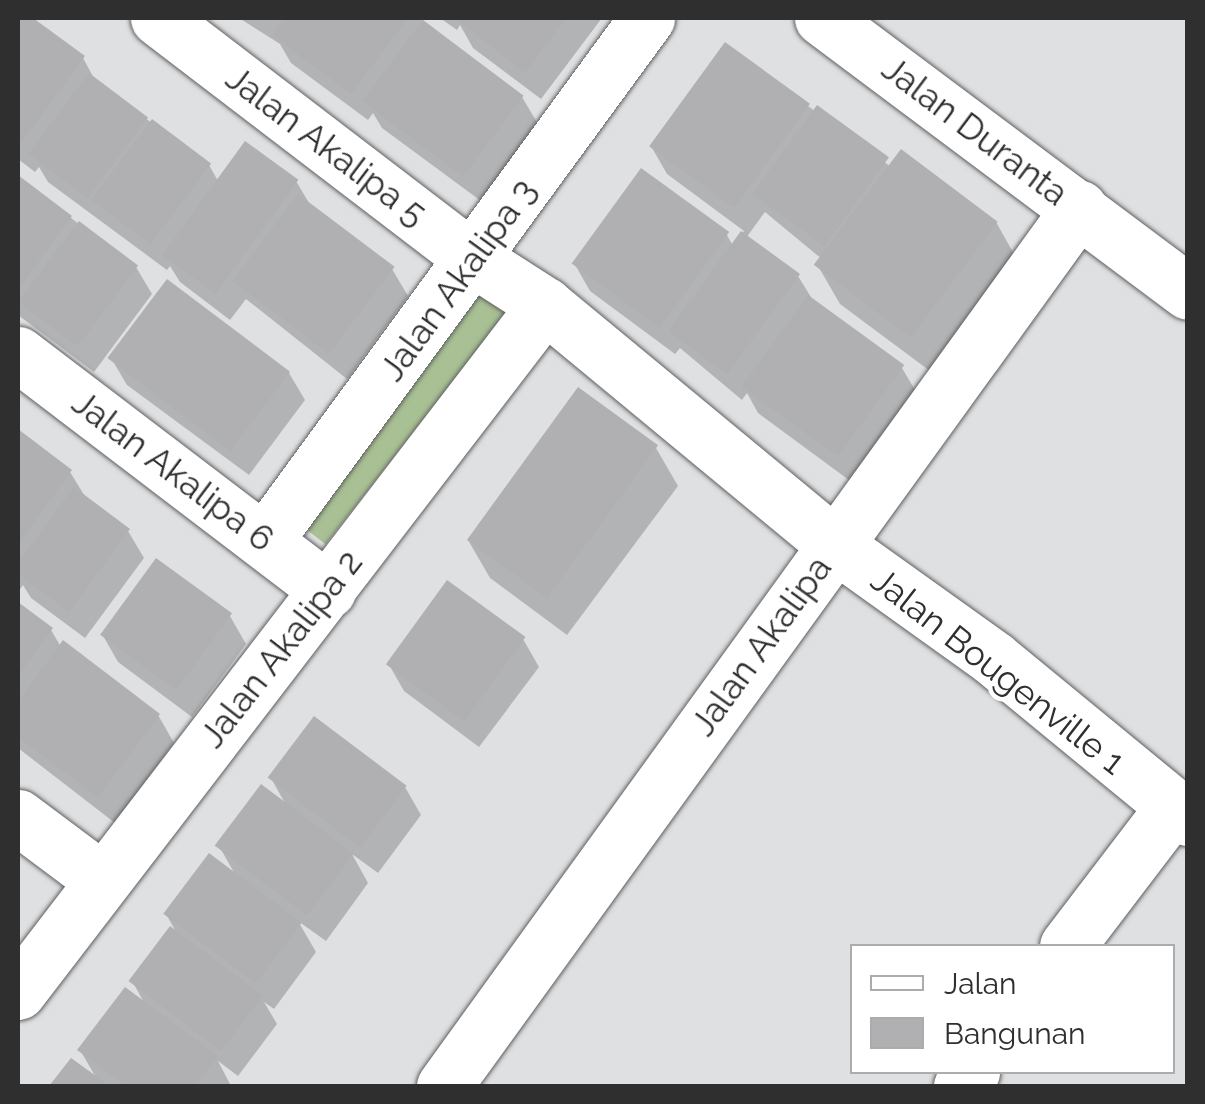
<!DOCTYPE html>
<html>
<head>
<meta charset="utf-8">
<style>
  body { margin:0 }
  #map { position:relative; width:1205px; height:1104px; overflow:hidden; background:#dfe0e2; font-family:Raleway,sans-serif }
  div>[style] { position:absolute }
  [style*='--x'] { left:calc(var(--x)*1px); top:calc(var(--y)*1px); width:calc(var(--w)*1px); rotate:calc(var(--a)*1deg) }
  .green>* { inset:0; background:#a8c093; transform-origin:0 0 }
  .shadow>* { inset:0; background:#0003 }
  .building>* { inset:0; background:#b0b0b3; transform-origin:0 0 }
  .roads { filter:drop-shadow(0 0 2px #5f5f61) drop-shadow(0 0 2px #5f5f61) }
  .street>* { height:55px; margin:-27.5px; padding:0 27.5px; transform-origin:27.5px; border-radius:27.5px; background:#fff }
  span { translate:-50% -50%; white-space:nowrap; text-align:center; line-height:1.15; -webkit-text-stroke:9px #fff; paint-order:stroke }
  .street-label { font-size:35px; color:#2f2f30 }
  .frame { position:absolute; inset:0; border:20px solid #2f2f30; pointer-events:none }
  .legend { position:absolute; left:850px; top:944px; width:325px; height:130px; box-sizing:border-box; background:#fff; border:2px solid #acacac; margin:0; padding:12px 18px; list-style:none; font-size:30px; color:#2f2f30 }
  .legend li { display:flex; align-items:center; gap:20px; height:50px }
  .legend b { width:50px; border:2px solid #acacac }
</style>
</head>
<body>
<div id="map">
  <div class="green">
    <div style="left:492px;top:276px;width:34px;height:314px;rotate:38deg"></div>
  </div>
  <div class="shadow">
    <div style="clip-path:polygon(18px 18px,29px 18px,83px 58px,96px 82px,209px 165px,218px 181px,296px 181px,312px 208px,392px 269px,408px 296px,347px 379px,246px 299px,230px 320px,180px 282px,170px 266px,167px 270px,48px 182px,39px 167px,35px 172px,18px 159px)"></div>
    <div style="clip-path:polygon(239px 18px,420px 18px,522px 97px,538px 124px,481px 201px,382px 128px,373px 113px,368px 120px,291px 63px,280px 44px)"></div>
    <div style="clip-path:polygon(440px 18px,602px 18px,541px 99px,473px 48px,460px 25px,457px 30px)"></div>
    <div style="clip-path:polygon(808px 106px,891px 167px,996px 222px,1018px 261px,934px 374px,840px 304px,818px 266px,823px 260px,765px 212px,746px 238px,798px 276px,814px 302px,902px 368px,918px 395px,853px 483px,758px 413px,747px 393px,742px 400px,680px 348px,675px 354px,590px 291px,574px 263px,727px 235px,733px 246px,744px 231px,667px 174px,651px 146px)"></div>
    <div style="clip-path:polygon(18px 178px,136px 267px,152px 294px,94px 372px,18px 315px)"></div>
    <div style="clip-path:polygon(111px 358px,289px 373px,305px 400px,249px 475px,127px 385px)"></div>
    <div style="clip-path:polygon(18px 432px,70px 472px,86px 498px,128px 531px,144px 558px,85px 638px,31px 598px,23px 585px,18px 592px)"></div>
    <div style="clip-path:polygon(656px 448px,678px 486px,567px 635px,490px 578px,468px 540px)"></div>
    <div style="clip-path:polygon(18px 605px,51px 630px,61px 647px,158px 715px,174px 743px,115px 823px,18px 748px)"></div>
    <div style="clip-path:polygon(230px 616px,246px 644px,192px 717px,118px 662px,102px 634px)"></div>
    <div style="clip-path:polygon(523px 639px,539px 667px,479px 747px,404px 691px,388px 663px)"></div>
    <div style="clip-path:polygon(271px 778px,405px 787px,421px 815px,378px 873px,352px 854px,368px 883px,326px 941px,298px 921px,316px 952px,274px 1009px,264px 1002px,277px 1024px,238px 1076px,218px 1061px,231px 1086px,52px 1086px,71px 1061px,98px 1081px,80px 1050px,146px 1006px,132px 981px,179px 937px,166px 914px,236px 876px,219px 846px,287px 807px)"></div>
  </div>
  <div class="building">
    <div style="clip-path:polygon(18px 18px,33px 18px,85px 56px,18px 147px)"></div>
    <div style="clip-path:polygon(285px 18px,408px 18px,351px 94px,272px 35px)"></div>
    <div style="clip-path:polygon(455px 18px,566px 18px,525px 73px)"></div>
    <div style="left:423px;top:20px;width:126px;height:101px;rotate:37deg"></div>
    <div style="left:725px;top:42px;width:105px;height:129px;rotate:36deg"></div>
    <div style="left:89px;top:73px;width:74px;height:101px;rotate:37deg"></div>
    <div style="left:817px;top:105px;width:89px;height:110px;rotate:36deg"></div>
    <div style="left:152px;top:119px;width:74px;height:101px;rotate:37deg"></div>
    <div style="left:245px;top:141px;width:66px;height:141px;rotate:36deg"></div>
    <div style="left:901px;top:149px;width:121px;height:145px;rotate:37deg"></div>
    <div style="left:641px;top:168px;width:109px;height:118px;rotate:36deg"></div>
    <div style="clip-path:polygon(18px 175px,72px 216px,18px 290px)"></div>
    <div style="left:298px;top:194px;width:121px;height:109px;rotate:37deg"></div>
    <div style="left:79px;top:221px;width:74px;height:101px;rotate:37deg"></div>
    <div style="left:741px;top:231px;width:73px;height:124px;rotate:36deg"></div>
    <div style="left:167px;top:279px;width:154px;height:99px;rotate:37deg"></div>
    <div style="left:808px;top:295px;width:119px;height:113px;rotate:36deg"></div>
    <div style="left:578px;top:387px;width:99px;height:189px;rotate:36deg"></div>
    <div style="clip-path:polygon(18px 429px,72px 470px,18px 544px)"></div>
    <div style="clip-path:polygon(74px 487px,130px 529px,69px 612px,18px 574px,18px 563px)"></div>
    <div style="left:156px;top:558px;width:94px;height:95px;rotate:36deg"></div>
    <div style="left:447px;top:580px;width:97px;height:104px;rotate:36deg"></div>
    <div style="clip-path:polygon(18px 602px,53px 628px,18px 676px)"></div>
    <div style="clip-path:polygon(63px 640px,160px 714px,98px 797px,18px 737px,18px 702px)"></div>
    <div style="left:314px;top:716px;width:116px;height:77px;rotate:37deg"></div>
    <div style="left:261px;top:784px;width:116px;height:77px;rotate:37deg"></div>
    <div style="left:209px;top:853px;width:116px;height:76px;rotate:37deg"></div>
    <div style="left:170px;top:926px;width:116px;height:69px;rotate:37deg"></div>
    <div style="clip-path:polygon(125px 987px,218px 1056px,195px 1086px,127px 1086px,77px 1050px)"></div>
    <div style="clip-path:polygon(71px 1058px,110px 1086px,49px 1086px)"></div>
  </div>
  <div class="roads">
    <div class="street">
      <div style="--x:158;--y:18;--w:399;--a:37.4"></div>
      <div style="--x:475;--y:260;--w:83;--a:32.7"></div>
      <div style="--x:545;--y:305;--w:375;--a:39.6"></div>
      <div style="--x:834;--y:544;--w:196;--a:35.6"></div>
      <div style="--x:993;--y:658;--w:252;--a:39.4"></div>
      <div style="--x:822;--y:18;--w:457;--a:36.8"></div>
      <div style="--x:18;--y:354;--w:390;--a:37.3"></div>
      <div style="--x:265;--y:540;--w:647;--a:-53.8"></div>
      <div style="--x:18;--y:817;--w:104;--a:36.8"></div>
      <div style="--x:1067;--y:946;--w:175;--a:-52.7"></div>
      <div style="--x:18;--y:992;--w:866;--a:-52.51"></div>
      <div style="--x:444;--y:1086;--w:1084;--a:-54.12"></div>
      <div style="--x:961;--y:1086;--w:18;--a:-52"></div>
    </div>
  </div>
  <div class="street-label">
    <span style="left:975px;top:131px;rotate:37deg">Jalan Duranta</span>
    <span style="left:326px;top:146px;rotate:37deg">Jalan Akalipa 5</span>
    <span style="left:458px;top:280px;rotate:-54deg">Jalan Akalipa 3</span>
    <span style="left:173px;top:471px;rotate:37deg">Jalan Akalipa 6</span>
    <span style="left:761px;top:646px;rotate:-54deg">Jalan Akalipa</span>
    <span style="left:281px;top:649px;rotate:-52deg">Jalan Akalipa 2</span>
    <span style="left:998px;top:671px;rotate:38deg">Jalan Bougenville 1</span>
  </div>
  <div class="frame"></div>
  <ul class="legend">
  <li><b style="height:12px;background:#fff"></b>Jalan</li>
  <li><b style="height:28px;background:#b0b0b3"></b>Bangunan</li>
  </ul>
</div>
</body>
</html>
